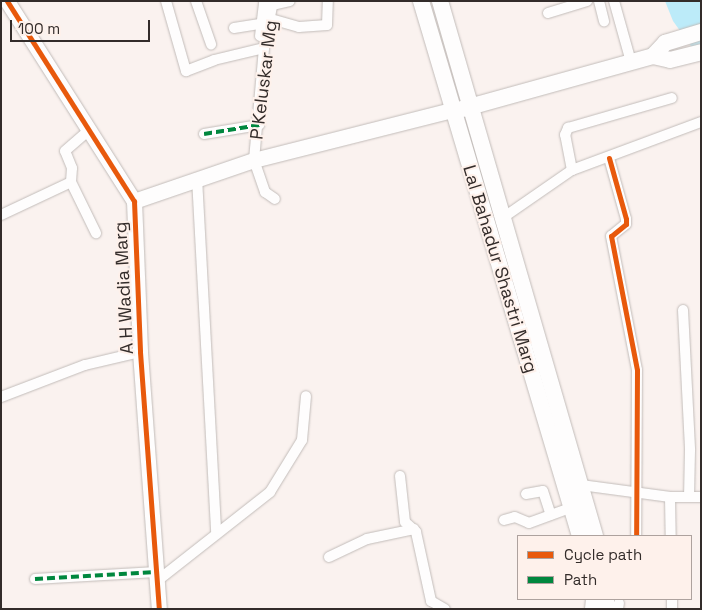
<!DOCTYPE html>
<html>
<head>
<meta charset="utf-8">
<style>
  body { margin:0 }
  #map { position:relative; width:702px; height:610px; overflow:hidden; background:#faf2ef; font-family:"Space Grotesk",sans-serif }
  div>[style] { position:absolute }
  [style*='--x'] { left:calc(var(--x)*1px); top:calc(var(--y)*1px); width:calc(var(--w)*1px); rotate:calc(var(--a)*1deg) }
  .water>* { inset:0; background:#bcebf9 }
  .roads { filter:drop-shadow(0 0 1px #c2bcb9) drop-shadow(0 0 1px #c2bcb9) }
  .street>* { height:10px; margin:-5px; padding:0 5px; transform-origin:5px; border-radius:5px; background:#fefdfd }
  .secondary>* { height:15px; margin:-7.5px; padding:0 7.5px; transform-origin:7.5px; border-radius:7.5px; background:#fefdfd }
  .primary>* { height:16px; margin:-8px; padding:0 8px; transform-origin:8px; border-radius:8px; background:#fefdfd }
  .quiet>* { height:4px; margin-top:-2px; transform-origin:0; background:repeating-linear-gradient(90deg,#00873e 0 8px,transparent 0 12px) }
  .cycleway>* { height:5px; margin:-2.5px; padding:0 2.5px; transform-origin:2.5px; border-radius:2.5px; background:#e8590c }
  span { translate:-50% -50%; white-space:nowrap; text-align:center; line-height:1.15; -webkit-text-stroke:4px #fef1eb; paint-order:stroke }
  .street-label { font-size:18px; color:#332c2a }
  .frame { position:absolute; inset:0; border:2px solid #332c2a; pointer-events:none }
  .legend { position:absolute; left:517px; top:535px; width:175px; height:65px; box-sizing:border-box; background:#fef1eb; border:1px solid #ada29e; margin:0; padding:6px 9px; list-style:none; font-size:15px; color:#332c2a }
  .legend li { display:flex; align-items:center; gap:10px; height:25px }
  .legend b { width:25px; border:1px solid #ada29e }
  .scale { position:absolute; left:10px; top:20px; width:140px; height:22px; box-sizing:border-box; border:2px solid #332c2a; border-top:0; padding-left:6px; font-size:15px; line-height:18px; white-space:nowrap; color:#332c2a; -webkit-text-stroke:4px #fef1eb; paint-order:stroke }
</style>
</head>
<body>
<div id="map">
  <div class="water">
    <div style="clip-path:polygon(665px 1px,701px 1px,701px 60px,673px 21px)"></div>
  </div>
  <div class="roads">
    <div class="street">
      <div style="--x:166;--y:1;--w:73;--a:74.1"></div>
      <div style="--x:186;--y:71;--w:30;--a:-21"></div>
      <div style="--x:214;--y:60;--w:51;--a:-13.5"></div>
      <div style="--x:196;--y:1;--w:46;--a:70.8"></div>
      <div style="--x:273;--y:1;--w:48;--a:100.8"></div>
      <div style="--x:264;--y:48;--w:112;--a:95.1"></div>
      <div style="--x:254;--y:160;--w:34;--a:71"></div>
      <div style="--x:265;--y:192;--w:12;--a:35"></div>
      <div style="--x:599;--y:1;--w:21;--a:76"></div>
      <div style="--x:614;--y:1;--w:63;--a:74.4"></div>
      <div style="--x:273;--y:5;--w:17;--a:-13"></div>
      <div style="--x:548;--y:13;--w:41;--a:-17.1"></div>
      <div style="--x:271;--y:19;--w:29;--a:16"></div>
      <div style="--x:299;--y:27;--w:28;--a:-4"></div>
      <div style="--x:327;--y:25;--w:24;--a:-88"></div>
      <div style="--x:234;--y:28;--w:36;--a:-9"></div>
      <div style="--x:260;--y:36;--w:35;--a:-83"></div>
      <div style="--x:204;--y:134;--w:56;--a:-9.3"></div>
      <div style="--x:609;--y:158;--w:63;--a:74.4"></div>
      <div style="--x:626;--y:219;--w:5;--a:90"></div>
      <div style="--x:626;--y:224;--w:19;--a:141"></div>
      <div style="--x:611;--y:236;--w:136;--a:79"></div>
      <div style="--x:637;--y:370;--w:166;--a:90.3"></div>
      <div style="--x:572;--y:170;--w:36;--a:-101"></div>
      <div style="--x:565;--y:135;--w:8;--a:-67"></div>
      <div style="--x:568;--y:128;--w:108;--a:-16.1"></div>
      <div style="--x:197;--y:178;--w:356;--a:86.9"></div>
      <div style="--x:71;--y:182;--w:57;--a:63.9"></div>
      <div style="--x:1;--y:215;--w:77;--a:-25.2"></div>
      <div style="--x:71;--y:182;--w:14;--a:-86"></div>
      <div style="--x:72;--y:168;--w:18;--a:-112"></div>
      <div style="--x:65;--y:151;--w:32;--a:-41"></div>
      <div style="--x:504;--y:217;--w:83;--a:-34.7"></div>
      <div style="--x:572;--y:170;--w:138;--a:-20.4"></div>
      <div style="--x:683;--y:310;--w:140;--a:87.1"></div>
      <div style="--x:690;--y:450;--w:46;--a:91.2"></div>
      <div style="--x:1;--y:397;--w:90;--a:-20.9"></div>
      <div style="--x:85;--y:365;--w:57;--a:-13.3"></div>
      <div style="--x:400;--y:476;--w:46;--a:83.8"></div>
      <div style="--x:405;--y:522;--w:15;--a:42"></div>
      <div style="--x:416;--y:532;--w:71;--a:77.7"></div>
      <div style="--x:431;--y:601;--w:16;--a:30"></div>
      <div style="--x:581;--y:485;--w:90;--a:7.7"></div>
      <div style="--x:670;--y:497;--w:31;--a:0"></div>
      <div style="--x:526;--y:494;--w:17;--a:-10"></div>
      <div style="--x:543;--y:491;--w:25;--a:72"></div>
      <div style="--x:670;--y:497;--w:39;--a:89"></div>
      <div style="--x:504;--y:520;--w:11;--a:-15"></div>
      <div style="--x:515;--y:517;--w:15;--a:23"></div>
      <div style="--x:529;--y:523;--w:47;--a:-20"></div>
      <div style="--x:329;--y:557;--w:42;--a:-25.3"></div>
      <div style="--x:367;--y:539;--w:48;--a:-12"></div>
      <div style="--x:35;--y:579;--w:121;--a:-3.3"></div>
      <div style="--x:157;--y:581;--w:144;--a:-38.2"></div>
      <div style="--x:270;--y:492;--w:61;--a:-58.4"></div>
      <div style="--x:302;--y:440;--w:44;--a:-84.8"></div>
      <div style="--x:672;--y:599;--w:10;--a:90"></div>
      <div style="--x:618;--y:609;--w:6;--a:-81"></div>
    </div>
    <div class="secondary">
      <div style="--x:7;--y:1;--w:237;--a:57.6"></div>
      <div style="--x:134;--y:201;--w:151;--a:87.7"></div>
      <div style="--x:140;--y:352;--w:258;--a:85.8"></div>
      <div style="--x:134;--y:201;--w:127;--a:-18.9"></div>
      <div style="--x:254;--y:160;--w:204;--a:-14.2"></div>
    </div>
    <div class="primary">
      <div style="--x:421;--y:1;--w:558;--a:73.45"></div>
      <div style="--x:440;--y:1;--w:557;--a:73.84"></div>
      <div style="--x:653;--y:56;--w:18;--a:-47"></div>
      <div style="--x:665;--y:43;--w:38;--a:-17"></div>
      <div style="--x:462;--y:109;--w:198;--a:-15.5"></div>
      <div style="--x:653;--y:56;--w:17;--a:13"></div>
      <div style="--x:670;--y:60;--w:32;--a:-14"></div>
      <div style="--x:593;--y:609;--w:10;--a:-84"></div>
      <div style="--x:606;--y:609;--w:10;--a:-90"></div>
    </div>
  </div>
  <div class="quiet">
    <div style="--x:204;--y:134;--w:56;--a:-9.3"></div>
    <div style="--x:35;--y:579;--w:121;--a:-3.3"></div>
  </div>
  <div class="cycleway">
    <div style="--x:7;--y:1;--w:237;--a:57.6"></div>
    <div style="--x:134;--y:201;--w:151;--a:87.7"></div>
    <div style="--x:140;--y:352;--w:258;--a:85.8"></div>
    <div style="--x:609;--y:158;--w:63;--a:74.4"></div>
    <div style="--x:626;--y:219;--w:5;--a:90"></div>
    <div style="--x:626;--y:224;--w:19;--a:141"></div>
    <div style="--x:611;--y:236;--w:136;--a:79"></div>
    <div style="--x:637;--y:370;--w:166;--a:90.3"></div>
  </div>
  <div class="street-label">
    <span style="left:264px;top:80px;rotate:-83deg">P Keluskar Mg</span>
    <span style="left:500px;top:269px;rotate:73deg">Lal Bahadur Shastri Marg</span>
    <span style="left:124px;top:288px;rotate:-93deg">A H Wadia Marg</span>
  </div>
  <div class="frame"></div>
  <ul class="legend">
  <li><b style="height:6px;background:#e8590c"></b>Cycle path</li>
  <li><b style="height:6px;background:#00873e"></b>Path</li>
  </ul>
  <div class="scale">100 m</div>
</div>
</body>
</html>
